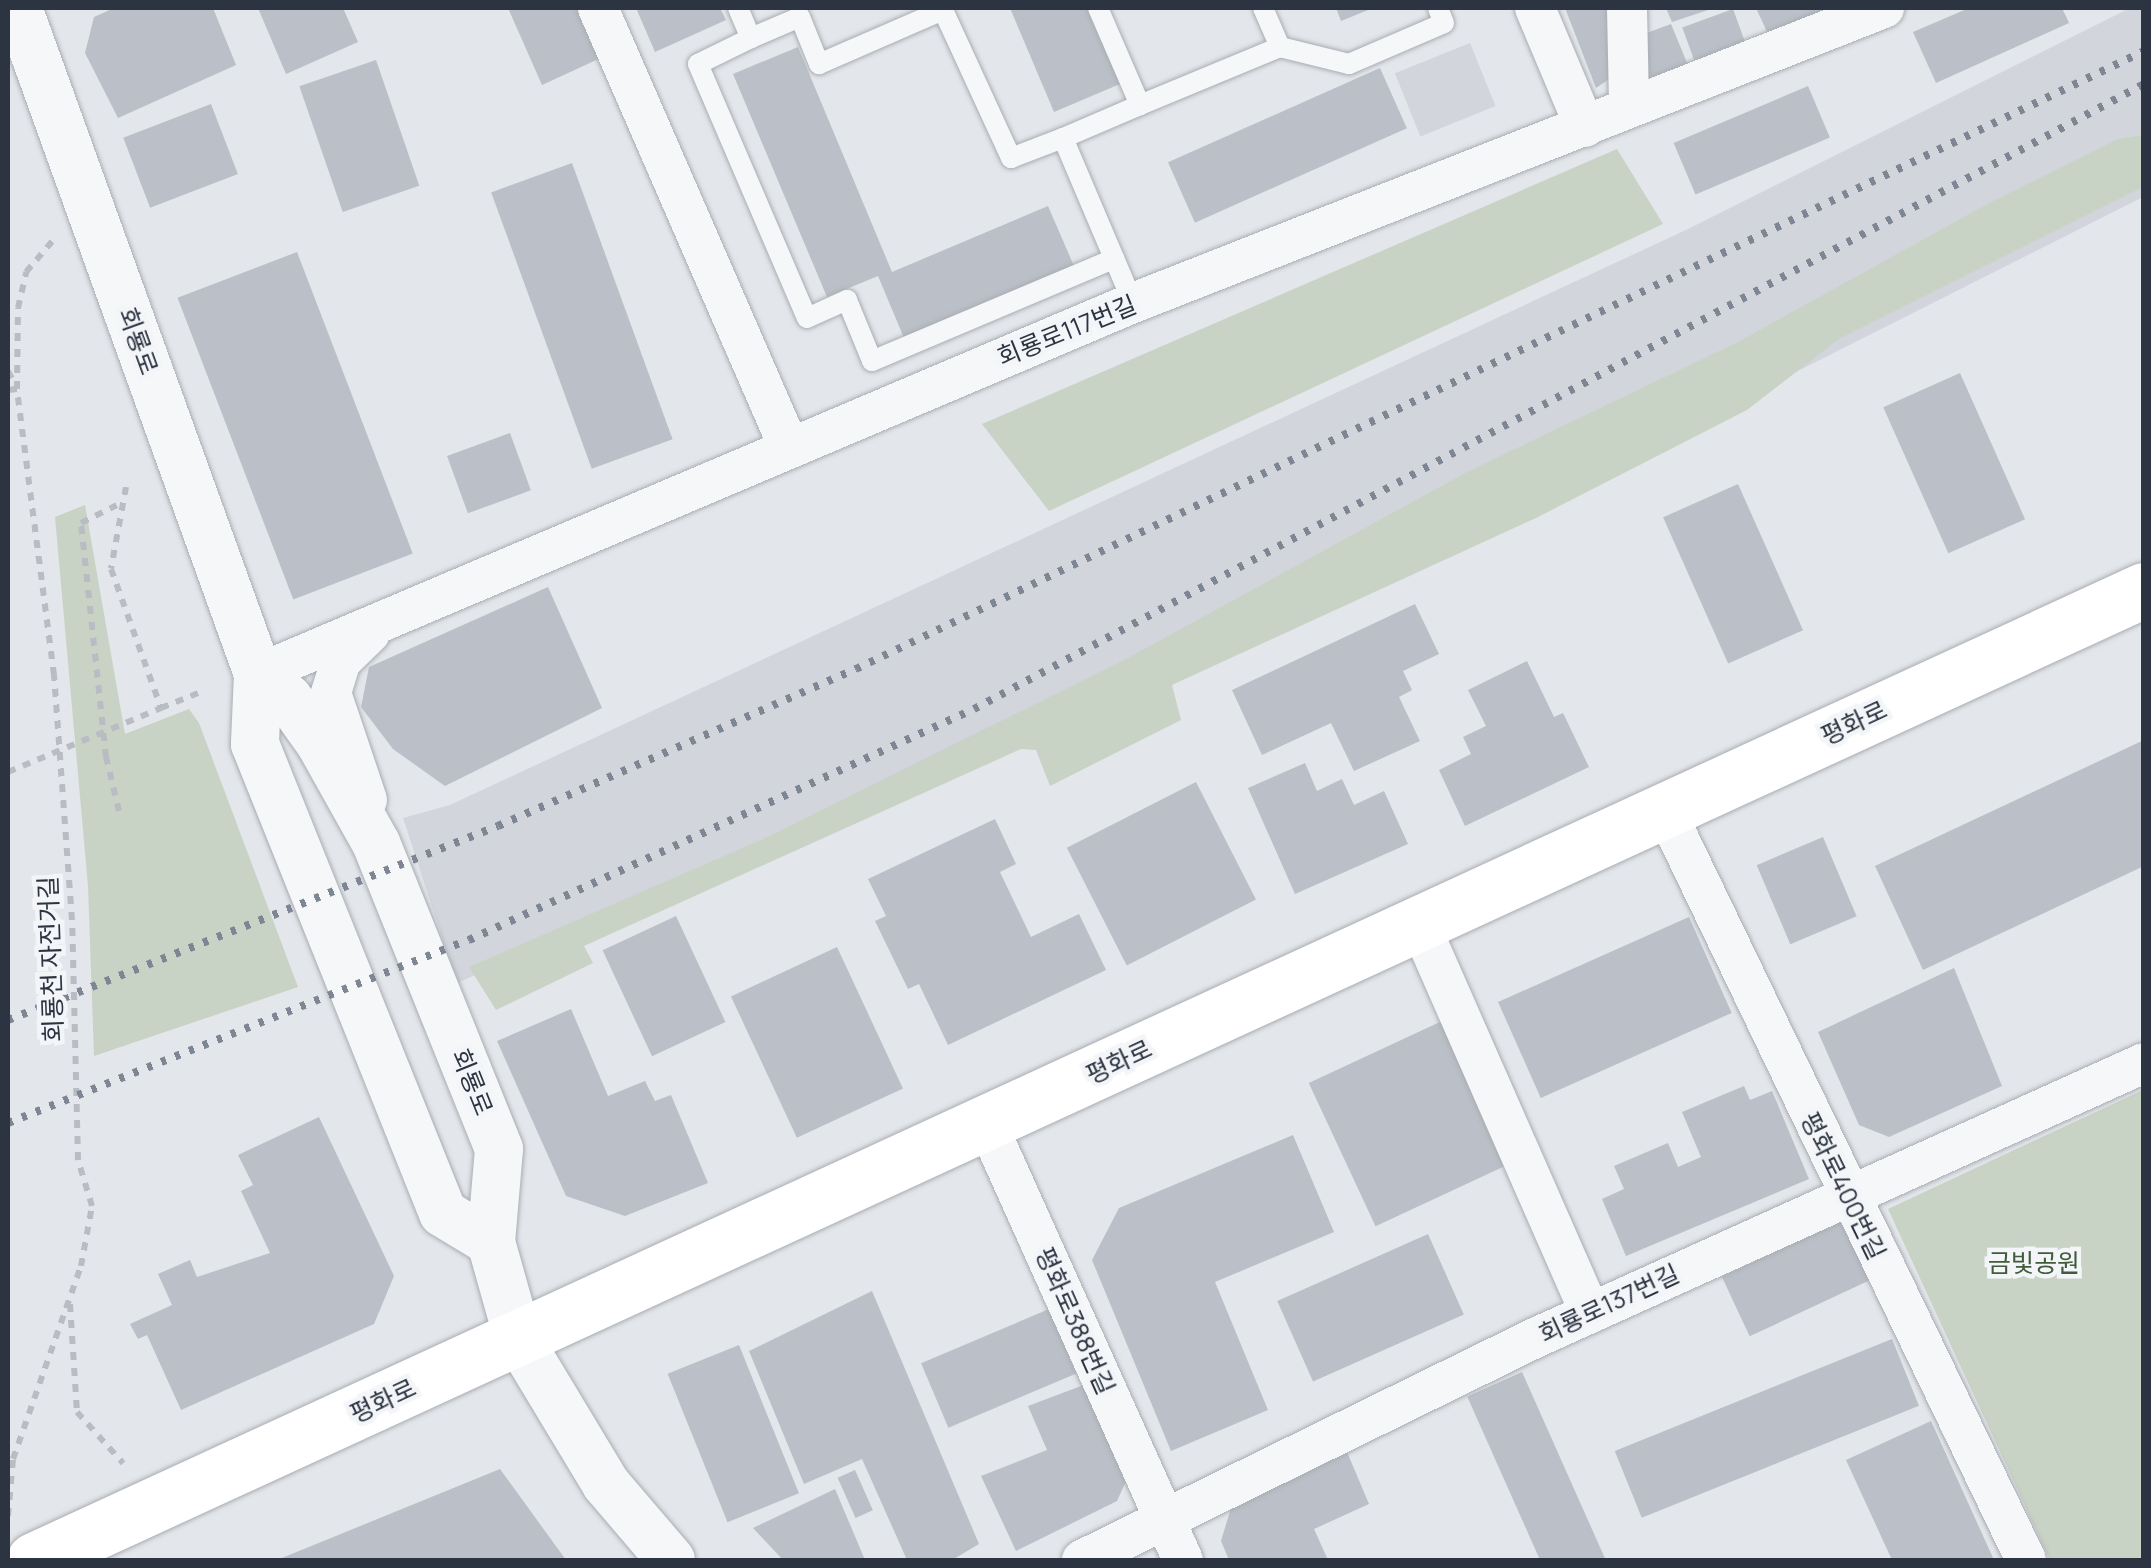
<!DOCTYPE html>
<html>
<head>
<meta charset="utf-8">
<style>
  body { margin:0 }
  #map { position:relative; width:2151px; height:1568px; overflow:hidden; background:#e3e6ea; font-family:Manrope,"Noto Sans KR",sans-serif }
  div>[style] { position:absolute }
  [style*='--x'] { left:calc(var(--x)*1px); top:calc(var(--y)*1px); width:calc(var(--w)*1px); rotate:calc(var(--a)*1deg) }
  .built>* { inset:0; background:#d2d5dc; transform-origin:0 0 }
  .green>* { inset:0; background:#c9d3c5 }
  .building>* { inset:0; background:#bbbfc7; transform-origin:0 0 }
  .path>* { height:6px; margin-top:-3px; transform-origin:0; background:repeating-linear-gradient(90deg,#b9bcc2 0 8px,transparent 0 16px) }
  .roads { filter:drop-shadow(0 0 2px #a8adb4) drop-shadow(0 0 2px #a8adb4) }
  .service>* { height:20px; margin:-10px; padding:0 10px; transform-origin:10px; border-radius:10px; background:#f6f7f9 }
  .minor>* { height:40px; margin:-20px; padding:0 20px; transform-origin:20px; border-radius:20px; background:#f6f7f9 }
  .tertiary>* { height:48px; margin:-24px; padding:0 24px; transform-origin:24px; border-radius:24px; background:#f6f7f9 }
  .secondary>* { height:55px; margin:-27.5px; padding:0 27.5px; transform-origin:27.5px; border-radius:27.5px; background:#fff }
  .rail>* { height:8px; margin-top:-4px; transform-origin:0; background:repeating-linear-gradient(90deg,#7e8693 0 5px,transparent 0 15px) }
  .path-bridge>* { height:6px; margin-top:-3px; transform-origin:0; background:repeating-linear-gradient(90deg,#b9bcc2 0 8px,transparent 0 16px) }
  span { translate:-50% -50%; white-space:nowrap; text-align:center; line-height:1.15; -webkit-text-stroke:9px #f3f5f8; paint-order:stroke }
  .street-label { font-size:25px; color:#2c3441 }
  .park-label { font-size:25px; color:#415c3b }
  .frame { position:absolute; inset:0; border:10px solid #2c3441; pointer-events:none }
</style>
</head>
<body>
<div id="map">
  <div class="built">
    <div style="clip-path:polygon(2130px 8px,2143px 8px,2143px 197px,1437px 553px,457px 983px,403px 818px,450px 805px,1686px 230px)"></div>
    <div style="left:1470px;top:43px;width:68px;height:81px;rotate:68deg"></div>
  </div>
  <div class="green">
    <div style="clip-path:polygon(2143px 135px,2143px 187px,1839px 339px,1747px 410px,1536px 518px,1172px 685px,1181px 720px,1050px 786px,1036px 750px,1021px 749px,584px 946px,593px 963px,496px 1010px,469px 967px,763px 839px,1126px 659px,1469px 471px,1738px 342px,1991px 202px,2118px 139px)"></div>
    <div style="clip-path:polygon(1617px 149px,1663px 224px,1049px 511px,982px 424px)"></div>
    <div style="clip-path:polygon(85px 505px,125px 734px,189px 709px,199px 723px,298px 987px,94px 1056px,88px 886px,55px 517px)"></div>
    <div style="clip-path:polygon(2143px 1090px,2143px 1560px,2050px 1560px,1888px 1209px)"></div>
  </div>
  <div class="building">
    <div style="clip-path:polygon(114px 8px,213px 8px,236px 65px,118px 118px,85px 53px,94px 17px)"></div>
    <div style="clip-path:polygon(258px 8px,343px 8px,358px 42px,286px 74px)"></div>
    <div style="clip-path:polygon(508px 8px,583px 8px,605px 56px,542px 85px)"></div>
    <div style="clip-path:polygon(636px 8px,720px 8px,726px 20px,655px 52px)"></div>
    <div style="clip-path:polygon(1010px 8px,1087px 8px,1120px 84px,1054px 112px)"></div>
    <div style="clip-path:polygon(1336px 8px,1373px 8px,1341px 21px)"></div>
    <div style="clip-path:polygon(1565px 8px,1618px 8px,1621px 71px,1596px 88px)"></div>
    <div style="clip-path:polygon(1666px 8px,1714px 8px,1672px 22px)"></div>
    <div style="clip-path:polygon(1756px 8px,1819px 8px,1827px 27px,1775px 49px)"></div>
    <div style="clip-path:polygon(1969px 8px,2062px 8px,2069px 23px,1936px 83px,1913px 32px)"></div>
    <div style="left:1733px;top:9px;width:44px;height:54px;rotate:70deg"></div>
    <div style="clip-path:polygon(1671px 24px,1692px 75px,1647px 94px,1644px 34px)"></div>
    <div style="clip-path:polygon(798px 47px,892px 272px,1048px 206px,1074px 266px,904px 338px,878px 276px,827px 297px,733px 74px)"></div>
    <div style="left:376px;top:60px;width:133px;height:81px;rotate:71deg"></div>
    <div style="left:1380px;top:68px;width:66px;height:232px;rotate:66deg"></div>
    <div style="left:1808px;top:86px;width:56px;height:146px;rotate:67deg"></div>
    <div style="left:211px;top:104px;width:75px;height:94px;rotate:69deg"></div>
    <div style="left:572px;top:163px;width:294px;height:86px;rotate:70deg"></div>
    <div style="left:297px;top:252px;width:323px;height:128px;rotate:69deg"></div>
    <div style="left:1960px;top:373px;width:160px;height:84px;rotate:66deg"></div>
    <div style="left:510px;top:433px;width:61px;height:67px;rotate:70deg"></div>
    <div style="left:1738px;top:484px;width:160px;height:82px;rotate:66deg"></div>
    <div style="clip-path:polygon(548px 587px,602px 708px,445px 786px,393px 749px,361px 707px,369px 667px)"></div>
    <div style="clip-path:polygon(1415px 604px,1439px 654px,1403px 671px,1412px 690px,1399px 697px,1420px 741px,1354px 771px,1331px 723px,1262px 755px,1232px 690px)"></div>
    <div style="clip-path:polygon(1527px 661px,1554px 717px,1563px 713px,1589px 767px,1465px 826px,1439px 770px,1471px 754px,1463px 737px,1486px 726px,1468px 690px)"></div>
    <div style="clip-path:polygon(2144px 740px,2144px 866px,1923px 970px,1875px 866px)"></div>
    <div style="clip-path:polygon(1305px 763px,1317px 791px,1342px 779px,1354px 805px,1384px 791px,1408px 844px,1295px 894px,1248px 788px)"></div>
    <div style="left:1196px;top:782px;width:132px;height:145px;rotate:63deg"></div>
    <div style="clip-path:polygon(995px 819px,1016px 864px,1000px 872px,1031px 937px,1079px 914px,1106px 970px,948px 1045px,919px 984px,908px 989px,875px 921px,886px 916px,868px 879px)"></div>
    <div style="left:1823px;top:837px;width:86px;height:72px;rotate:67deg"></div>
    <div style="left:676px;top:916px;width:117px;height:81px;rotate:65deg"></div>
    <div style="left:1689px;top:917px;width:105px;height:209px;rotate:66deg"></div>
    <div style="left:837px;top:947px;width:156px;height:117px;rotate:65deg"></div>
    <div style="clip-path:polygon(1954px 968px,2002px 1086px,1889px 1137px,1859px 1125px,1818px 1032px)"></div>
    <div style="clip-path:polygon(571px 1009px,608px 1096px,645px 1081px,655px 1101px,671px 1095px,708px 1183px,625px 1216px,566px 1196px,497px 1041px)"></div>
    <div style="left:1442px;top:1021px;width:158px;height:147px;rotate:65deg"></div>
    <div style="clip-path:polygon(1744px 1086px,1750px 1100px,1772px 1091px,1809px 1179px,1626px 1256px,1602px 1199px,1624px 1189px,1614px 1166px,1668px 1143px,1678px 1167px,1701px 1157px,1682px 1112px)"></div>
    <div style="clip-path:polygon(319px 1117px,394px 1276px,374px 1324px,181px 1410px,147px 1335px,138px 1339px,130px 1324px,172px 1305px,158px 1274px,190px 1260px,197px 1277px,270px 1253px,241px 1191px,253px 1185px,238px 1155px)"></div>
    <div style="clip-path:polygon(1293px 1135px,1334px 1232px,1215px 1282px,1268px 1410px,1171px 1451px,1092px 1260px,1119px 1208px)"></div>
    <div style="left:1845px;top:1219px;width:66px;height:136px;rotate:65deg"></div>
    <div style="left:1428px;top:1234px;width:88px;height:165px;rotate:66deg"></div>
    <div style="clip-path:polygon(872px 1291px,979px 1544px,952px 1560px,907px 1560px,862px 1459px,804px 1484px,749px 1351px)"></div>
    <div style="left:1049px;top:1309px;width:70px;height:139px;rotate:67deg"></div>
    <div style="left:1892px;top:1339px;width:72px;height:299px;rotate:68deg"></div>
    <div style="left:739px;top:1345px;width:160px;height:77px;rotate:68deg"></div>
    <div style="left:1522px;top:1372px;width:206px;height:60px;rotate:66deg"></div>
    <div style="clip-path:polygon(1089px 1383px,1133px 1466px,1117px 1501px,1016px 1551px,981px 1476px,1047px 1450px,1028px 1406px)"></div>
    <div style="clip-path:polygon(1931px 1421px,1994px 1560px,1892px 1560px,1846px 1460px)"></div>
    <div style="clip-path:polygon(1347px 1452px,1369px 1504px,1314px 1529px,1328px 1560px,1229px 1560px,1221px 1541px,1231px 1508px)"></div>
    <div style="clip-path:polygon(500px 1469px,566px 1560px,277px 1560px)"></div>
    <div style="left:855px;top:1470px;width:44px;height:19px;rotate:66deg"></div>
    <div style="clip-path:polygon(835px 1489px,865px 1560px,783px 1560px,753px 1528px)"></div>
  </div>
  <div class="path">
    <div style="--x:8;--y:371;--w:20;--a:63"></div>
    <div style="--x:17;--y:389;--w:9;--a:174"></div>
    <div style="--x:126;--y:487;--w:83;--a:100.4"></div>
    <div style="--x:111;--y:569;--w:148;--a:70.2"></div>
    <div style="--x:161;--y:708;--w:40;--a:-22"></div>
    <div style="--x:119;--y:811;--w:56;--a:-103.5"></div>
    <div style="--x:106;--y:757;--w:235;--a:-96.1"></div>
    <div style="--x:81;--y:523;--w:42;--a:-26.6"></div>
    <div style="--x:70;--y:1304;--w:108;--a:86.3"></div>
    <div style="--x:77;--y:1412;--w:69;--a:48"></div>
    <div style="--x:8;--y:1516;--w:57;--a:-85"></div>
    <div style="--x:13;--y:1459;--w:205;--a:-70.6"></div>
    <div style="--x:81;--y:1266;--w:61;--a:-79.6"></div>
    <div style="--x:92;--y:1206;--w:48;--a:-106.9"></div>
    <div style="--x:78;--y:1160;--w:240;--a:-91.4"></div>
    <div style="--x:72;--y:920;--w:246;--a:-94.2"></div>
    <div style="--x:54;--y:675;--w:288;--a:-97.4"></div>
    <div style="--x:17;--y:389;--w:81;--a:-89.3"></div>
    <div style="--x:18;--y:308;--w:37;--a:-77"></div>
    <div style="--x:26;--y:272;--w:45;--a:-49.5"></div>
  </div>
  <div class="roads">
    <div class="service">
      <div style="--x:738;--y:8;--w:33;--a:67"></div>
      <div style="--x:751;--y:38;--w:59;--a:153.9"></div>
      <div style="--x:698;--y:64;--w:276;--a:66.8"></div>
      <div style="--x:807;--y:318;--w:44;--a:-24.2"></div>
      <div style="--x:847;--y:300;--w:66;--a:67.7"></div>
      <div style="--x:872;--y:361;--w:263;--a:-22.9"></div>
      <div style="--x:1098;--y:8;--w:106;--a:66.6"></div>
      <div style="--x:1140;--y:105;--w:84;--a:156.8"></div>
      <div style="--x:1063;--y:138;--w:179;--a:67"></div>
      <div style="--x:1263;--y:8;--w:43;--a:66.4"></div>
      <div style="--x:751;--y:38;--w:53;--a:-23.2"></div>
      <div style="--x:800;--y:17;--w:51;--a:68"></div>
      <div style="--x:819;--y:64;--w:135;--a:-23.5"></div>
      <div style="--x:943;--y:10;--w:163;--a:65.3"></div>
      <div style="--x:1011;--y:158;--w:56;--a:-21"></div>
      <div style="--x:1140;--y:105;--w:152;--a:-22.5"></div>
      <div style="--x:1280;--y:47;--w:71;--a:13.8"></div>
      <div style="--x:1349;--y:64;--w:103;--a:-23.3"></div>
      <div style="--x:1444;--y:23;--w:16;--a:-112"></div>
    </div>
    <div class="minor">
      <div style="--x:598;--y:8;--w:477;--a:66.5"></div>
      <div style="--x:1535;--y:8;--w:129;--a:67.2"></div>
      <div style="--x:1627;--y:8;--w:99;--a:88.8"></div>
      <div style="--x:258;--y:674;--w:950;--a:-22.98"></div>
      <div style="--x:1133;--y:303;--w:807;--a:-21.45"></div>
      <div style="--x:367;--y:800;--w:113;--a:-108.6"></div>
      <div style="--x:331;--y:693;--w:34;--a:-73"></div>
      <div style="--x:341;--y:661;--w:40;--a:-44"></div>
      <div style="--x:1665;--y:810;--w:832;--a:64.3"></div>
      <div style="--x:1419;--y:923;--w:426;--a:66.3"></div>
      <div style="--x:987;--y:1124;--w:478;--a:65.8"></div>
      <div style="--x:1082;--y:1560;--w:504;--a:-26.11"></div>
      <div style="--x:1535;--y:1338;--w:668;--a:-24.3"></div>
    </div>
    <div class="tertiary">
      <div style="--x:18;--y:8;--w:708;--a:70.18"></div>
      <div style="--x:258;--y:674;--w:70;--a:92.5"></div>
      <div style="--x:255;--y:744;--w:505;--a:68.16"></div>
      <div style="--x:443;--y:1213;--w:56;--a:31.1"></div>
      <div style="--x:258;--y:674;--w:38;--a:39"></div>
      <div style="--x:288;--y:698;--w:55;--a:54.6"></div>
      <div style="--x:320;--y:743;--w:115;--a:60.8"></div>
      <div style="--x:376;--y:843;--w:330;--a:68.1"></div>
      <div style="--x:499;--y:1149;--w:93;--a:94.9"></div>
      <div style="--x:491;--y:1242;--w:100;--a:74.3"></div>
      <div style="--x:518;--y:1338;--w:170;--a:58.9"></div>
      <div style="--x:606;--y:1484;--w:100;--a:49.5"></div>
    </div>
    <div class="secondary">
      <div style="--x:34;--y:1560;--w:2322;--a:-24.69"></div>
    </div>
  </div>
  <div class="rail">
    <div style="--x:8;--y:1020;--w:527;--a:-21.6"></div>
    <div style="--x:498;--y:826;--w:391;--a:-23.7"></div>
    <div style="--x:856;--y:669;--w:1429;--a:-25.63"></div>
    <div style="--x:8;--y:1123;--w:496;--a:-21.7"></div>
    <div style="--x:469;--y:940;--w:555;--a:-24.58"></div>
    <div style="--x:974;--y:709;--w:1326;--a:-28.11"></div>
  </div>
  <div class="path-bridge">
    <div style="--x:8;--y:772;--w:166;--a:-22.7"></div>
  </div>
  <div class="street-label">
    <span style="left:1067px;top:331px;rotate:-22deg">회룡로117번길</span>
    <span style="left:138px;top:341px;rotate:70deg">회룡로</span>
    <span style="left:1854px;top:723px;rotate:-25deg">평화로</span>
    <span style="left:51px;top:959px;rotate:-92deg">회룡천 자전거길</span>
    <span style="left:1119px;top:1062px;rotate:-25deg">평화로</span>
    <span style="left:472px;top:1082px;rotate:68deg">회룡로</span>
    <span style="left:1843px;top:1186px;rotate:64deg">평화로400번길</span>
    <span style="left:1609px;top:1304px;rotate:-25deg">회룡로137번길</span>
    <span style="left:1075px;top:1321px;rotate:66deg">평화로388번길</span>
    <span style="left:383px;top:1401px;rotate:-25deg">평화로</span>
  </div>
  <div class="park-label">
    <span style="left:2034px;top:1263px">금빛공원</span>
  </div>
  <div class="frame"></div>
</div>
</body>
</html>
